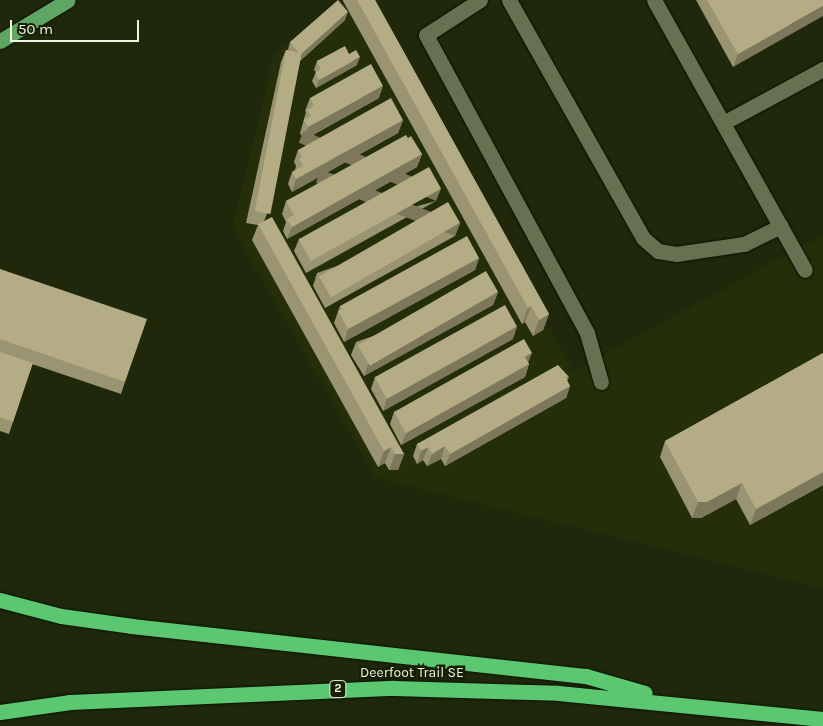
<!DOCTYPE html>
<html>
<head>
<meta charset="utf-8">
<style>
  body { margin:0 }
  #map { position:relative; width:823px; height:726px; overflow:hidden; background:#1f280b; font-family:Karla,sans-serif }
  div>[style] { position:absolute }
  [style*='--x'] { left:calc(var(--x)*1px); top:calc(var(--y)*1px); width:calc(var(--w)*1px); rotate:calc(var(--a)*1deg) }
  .built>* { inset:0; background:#242f0a }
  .roads { filter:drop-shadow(0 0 1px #091100) drop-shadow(0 0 1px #091100) }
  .minor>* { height:15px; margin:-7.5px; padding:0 7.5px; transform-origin:7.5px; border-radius:7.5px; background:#657151 }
  .major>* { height:15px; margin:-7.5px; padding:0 7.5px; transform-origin:7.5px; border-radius:7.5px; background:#5fa564 }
  .highway>* { height:15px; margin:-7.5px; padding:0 7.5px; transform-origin:7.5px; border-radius:7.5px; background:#5bc771 }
  .wall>* { inset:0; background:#9a9472 }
  .shaded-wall>* { inset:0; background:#7d785c; transform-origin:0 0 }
  .building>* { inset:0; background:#b3ac84; transform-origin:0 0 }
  span { translate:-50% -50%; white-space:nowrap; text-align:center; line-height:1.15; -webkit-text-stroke:5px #161f03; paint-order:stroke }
  .shield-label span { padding:1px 4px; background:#161f03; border:1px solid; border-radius:4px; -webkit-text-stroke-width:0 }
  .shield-label { font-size:12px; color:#edf4e2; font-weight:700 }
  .street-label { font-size:14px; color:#edf4e2 }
  .scale { position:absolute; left:10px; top:20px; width:129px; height:22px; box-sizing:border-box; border:2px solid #edf4e2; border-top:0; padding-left:6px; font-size:15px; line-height:18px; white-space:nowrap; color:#edf4e2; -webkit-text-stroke:4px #161f03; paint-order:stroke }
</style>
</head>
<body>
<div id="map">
  <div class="built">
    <div style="clip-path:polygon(343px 0,367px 0,573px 371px,823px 235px,823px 589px,376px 478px,232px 228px,274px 55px)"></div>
  </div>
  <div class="roads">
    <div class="minor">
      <div style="--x:480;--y:0;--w:64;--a:147.1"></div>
      <div style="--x:426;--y:35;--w:339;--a:61.6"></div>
      <div style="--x:587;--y:333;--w:51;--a:74.1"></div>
      <div style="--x:509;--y:0;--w:273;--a:60.6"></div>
      <div style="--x:643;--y:238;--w:20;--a:41"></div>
      <div style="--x:658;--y:251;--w:18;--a:9"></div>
      <div style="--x:676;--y:254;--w:69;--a:-8.4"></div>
      <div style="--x:744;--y:244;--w:41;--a:-25.9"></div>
      <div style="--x:654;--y:0;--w:309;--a:60.8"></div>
      <div style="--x:723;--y:123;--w:114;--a:-28.4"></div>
    </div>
    <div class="major">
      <div style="--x:0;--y:41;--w:79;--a:-31.1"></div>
    </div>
    <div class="highway">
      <div style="--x:0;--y:600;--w:63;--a:14.7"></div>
      <div style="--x:61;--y:616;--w:72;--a:8"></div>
      <div style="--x:132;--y:626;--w:457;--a:6.3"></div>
      <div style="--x:586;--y:676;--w:61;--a:16.1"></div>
      <div style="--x:0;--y:712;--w:71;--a:-8.1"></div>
      <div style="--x:70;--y:702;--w:324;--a:-2.5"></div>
      <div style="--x:394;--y:688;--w:164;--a:1.7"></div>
      <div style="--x:558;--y:693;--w:266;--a:5.6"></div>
    </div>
  </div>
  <div class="wall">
    <div style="clip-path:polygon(343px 0,375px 0,549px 314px,543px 330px,533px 336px,525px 322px,522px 324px,343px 1px)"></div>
    <div style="clip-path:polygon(696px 0,823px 0,733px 67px)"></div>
    <div style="clip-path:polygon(345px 20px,300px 61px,267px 214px,264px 221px,404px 454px,398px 470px,389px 470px,385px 463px,378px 467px,252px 240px,258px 225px,246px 223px,281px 62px,286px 50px,288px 50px,290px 42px)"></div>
    <div style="clip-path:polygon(349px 54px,357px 65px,316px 88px,312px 81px,316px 72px,314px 70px,317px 61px)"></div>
    <div style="clip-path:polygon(310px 98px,379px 98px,304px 140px,300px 133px,306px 112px,305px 111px)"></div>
    <div style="clip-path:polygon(403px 120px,398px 133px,292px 192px,288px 184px,292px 172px,295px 170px,296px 166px,294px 162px,298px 150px)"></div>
    <div style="clip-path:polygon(408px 138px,422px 154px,417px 167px,287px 239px,283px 231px,286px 222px,282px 214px,286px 201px)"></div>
    <div style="clip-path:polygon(436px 201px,306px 273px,294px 251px,299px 239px)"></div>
    <div style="clip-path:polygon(460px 223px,455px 236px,325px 308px,313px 286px,317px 273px)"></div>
    <div style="clip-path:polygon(479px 258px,475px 270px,344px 342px,334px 323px,340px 306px)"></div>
    <div style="clip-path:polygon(0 269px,125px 382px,121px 394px,32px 364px,9px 434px,0 431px)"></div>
    <div style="clip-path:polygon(498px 292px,493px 305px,364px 376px,351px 355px,356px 342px)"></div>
    <div style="clip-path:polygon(513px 339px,383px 411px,371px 389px,375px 377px)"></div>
    <div style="clip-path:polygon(823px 353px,823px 485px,750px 525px,736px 499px,701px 518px,692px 518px,660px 457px,665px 441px)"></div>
    <div style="clip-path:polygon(528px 362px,529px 364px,525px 377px,401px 445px,390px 424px,394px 412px)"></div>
    <div style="clip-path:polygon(569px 377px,567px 381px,570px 386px,566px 398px,445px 466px,441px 459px,427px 466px,423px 460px,417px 464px,413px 456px,417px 444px)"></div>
  </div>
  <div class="shaded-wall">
    <div style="clip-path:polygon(823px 6px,823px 16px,733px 67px,738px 54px)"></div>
    <div style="clip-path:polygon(348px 12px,345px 20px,298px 63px,301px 54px)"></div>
    <div style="clip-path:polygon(360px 57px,357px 65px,316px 88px,319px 80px)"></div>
    <div style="clip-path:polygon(383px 86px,379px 98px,304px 140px,308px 127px)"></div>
    <div style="clip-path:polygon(403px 120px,398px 133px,292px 192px,296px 179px)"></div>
    <div style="clip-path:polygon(422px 154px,417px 167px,287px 239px,292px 227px)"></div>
    <div style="left:441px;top:189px;width:13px;height:149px;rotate:113deg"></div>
    <div style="left:460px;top:223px;width:14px;height:149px;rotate:111deg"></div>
    <div style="clip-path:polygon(479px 258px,475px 270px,344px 342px,348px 329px)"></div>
    <div style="clip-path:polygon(498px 292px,493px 305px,364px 376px,368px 364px)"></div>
    <div style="clip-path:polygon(531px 306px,525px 322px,522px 324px,528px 308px)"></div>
    <div style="clip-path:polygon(549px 314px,543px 330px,533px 336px,539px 320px)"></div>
    <div style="clip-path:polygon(517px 327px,513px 339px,383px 411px,387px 398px)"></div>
    <div style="clip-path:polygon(532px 353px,527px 365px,525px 357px)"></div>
    <div style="clip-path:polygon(529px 364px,525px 377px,401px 445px,406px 433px)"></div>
    <div style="clip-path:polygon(570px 386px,566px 398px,445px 466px,450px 454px)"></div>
    <div style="clip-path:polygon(445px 446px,441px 459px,427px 466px,432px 454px)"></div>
    <div style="clip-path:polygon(391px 447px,385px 463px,378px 467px,384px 451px)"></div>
    <div style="clip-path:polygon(428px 447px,423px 460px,417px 464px,421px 451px)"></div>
    <div style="clip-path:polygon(395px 454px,404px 454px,398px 470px,389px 470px)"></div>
    <div style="clip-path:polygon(823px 472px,823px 485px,750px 525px,756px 509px)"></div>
    <div style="clip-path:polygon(742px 483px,736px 499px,701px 518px,692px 518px,698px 502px)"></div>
  </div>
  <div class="building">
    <div style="clip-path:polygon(338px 0,348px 12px,301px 54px,299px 53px,290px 42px)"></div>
    <div style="clip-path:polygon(357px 0,375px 0,549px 314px,539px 320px,531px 306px,528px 308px)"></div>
    <div style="clip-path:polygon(707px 0,823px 0,823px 6px,738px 54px)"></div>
    <div style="clip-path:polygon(345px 46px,349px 54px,356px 50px,360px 57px,319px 80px,315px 73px,321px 69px,317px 61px)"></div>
    <div style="left:286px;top:50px;width:16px;height:164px;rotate:11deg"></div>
    <div style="clip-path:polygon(371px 64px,383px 86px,308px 127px,304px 120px,311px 116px,307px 110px,314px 106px,310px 98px)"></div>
    <div style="clip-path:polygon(391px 98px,403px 120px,296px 179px,292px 172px,303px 166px,299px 159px,302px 157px,298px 150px)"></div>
    <div style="clip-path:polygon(406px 135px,408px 138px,411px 136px,422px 154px,292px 227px,287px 219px,294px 215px,286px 201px)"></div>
    <div style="left:429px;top:167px;width:25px;height:149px;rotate:61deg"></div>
    <div style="left:448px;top:202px;width:24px;height:149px;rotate:60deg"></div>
    <div style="clip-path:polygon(272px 217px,404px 454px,395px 454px,391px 447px,384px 451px,258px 224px)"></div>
    <div style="clip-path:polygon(467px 236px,479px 258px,348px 329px,338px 311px,342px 309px,340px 306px)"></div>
    <div style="clip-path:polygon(0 269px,147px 319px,125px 382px,0 339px)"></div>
    <div style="left:486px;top:271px;width:24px;height:148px;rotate:60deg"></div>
    <div style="left:505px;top:305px;width:25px;height:149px;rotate:61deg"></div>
    <div style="clip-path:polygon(524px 339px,532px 353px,525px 357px,529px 364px,406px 433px,394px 412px)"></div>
    <div style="clip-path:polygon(0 352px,33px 363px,13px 422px,0 417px)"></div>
    <div style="clip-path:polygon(823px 353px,823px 472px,756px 509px,742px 483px,707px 502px,698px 502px,665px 441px)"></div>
    <div style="clip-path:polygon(558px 365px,569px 377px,566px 378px,570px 386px,450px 454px,445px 446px,432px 454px,428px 447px,421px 451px,417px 444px)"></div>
  </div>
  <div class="shield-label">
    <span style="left:338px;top:689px">2</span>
  </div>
  <div class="street-label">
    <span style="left:412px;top:673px">Deerfoot Trail SE</span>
  </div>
  <div class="scale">50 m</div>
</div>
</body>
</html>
